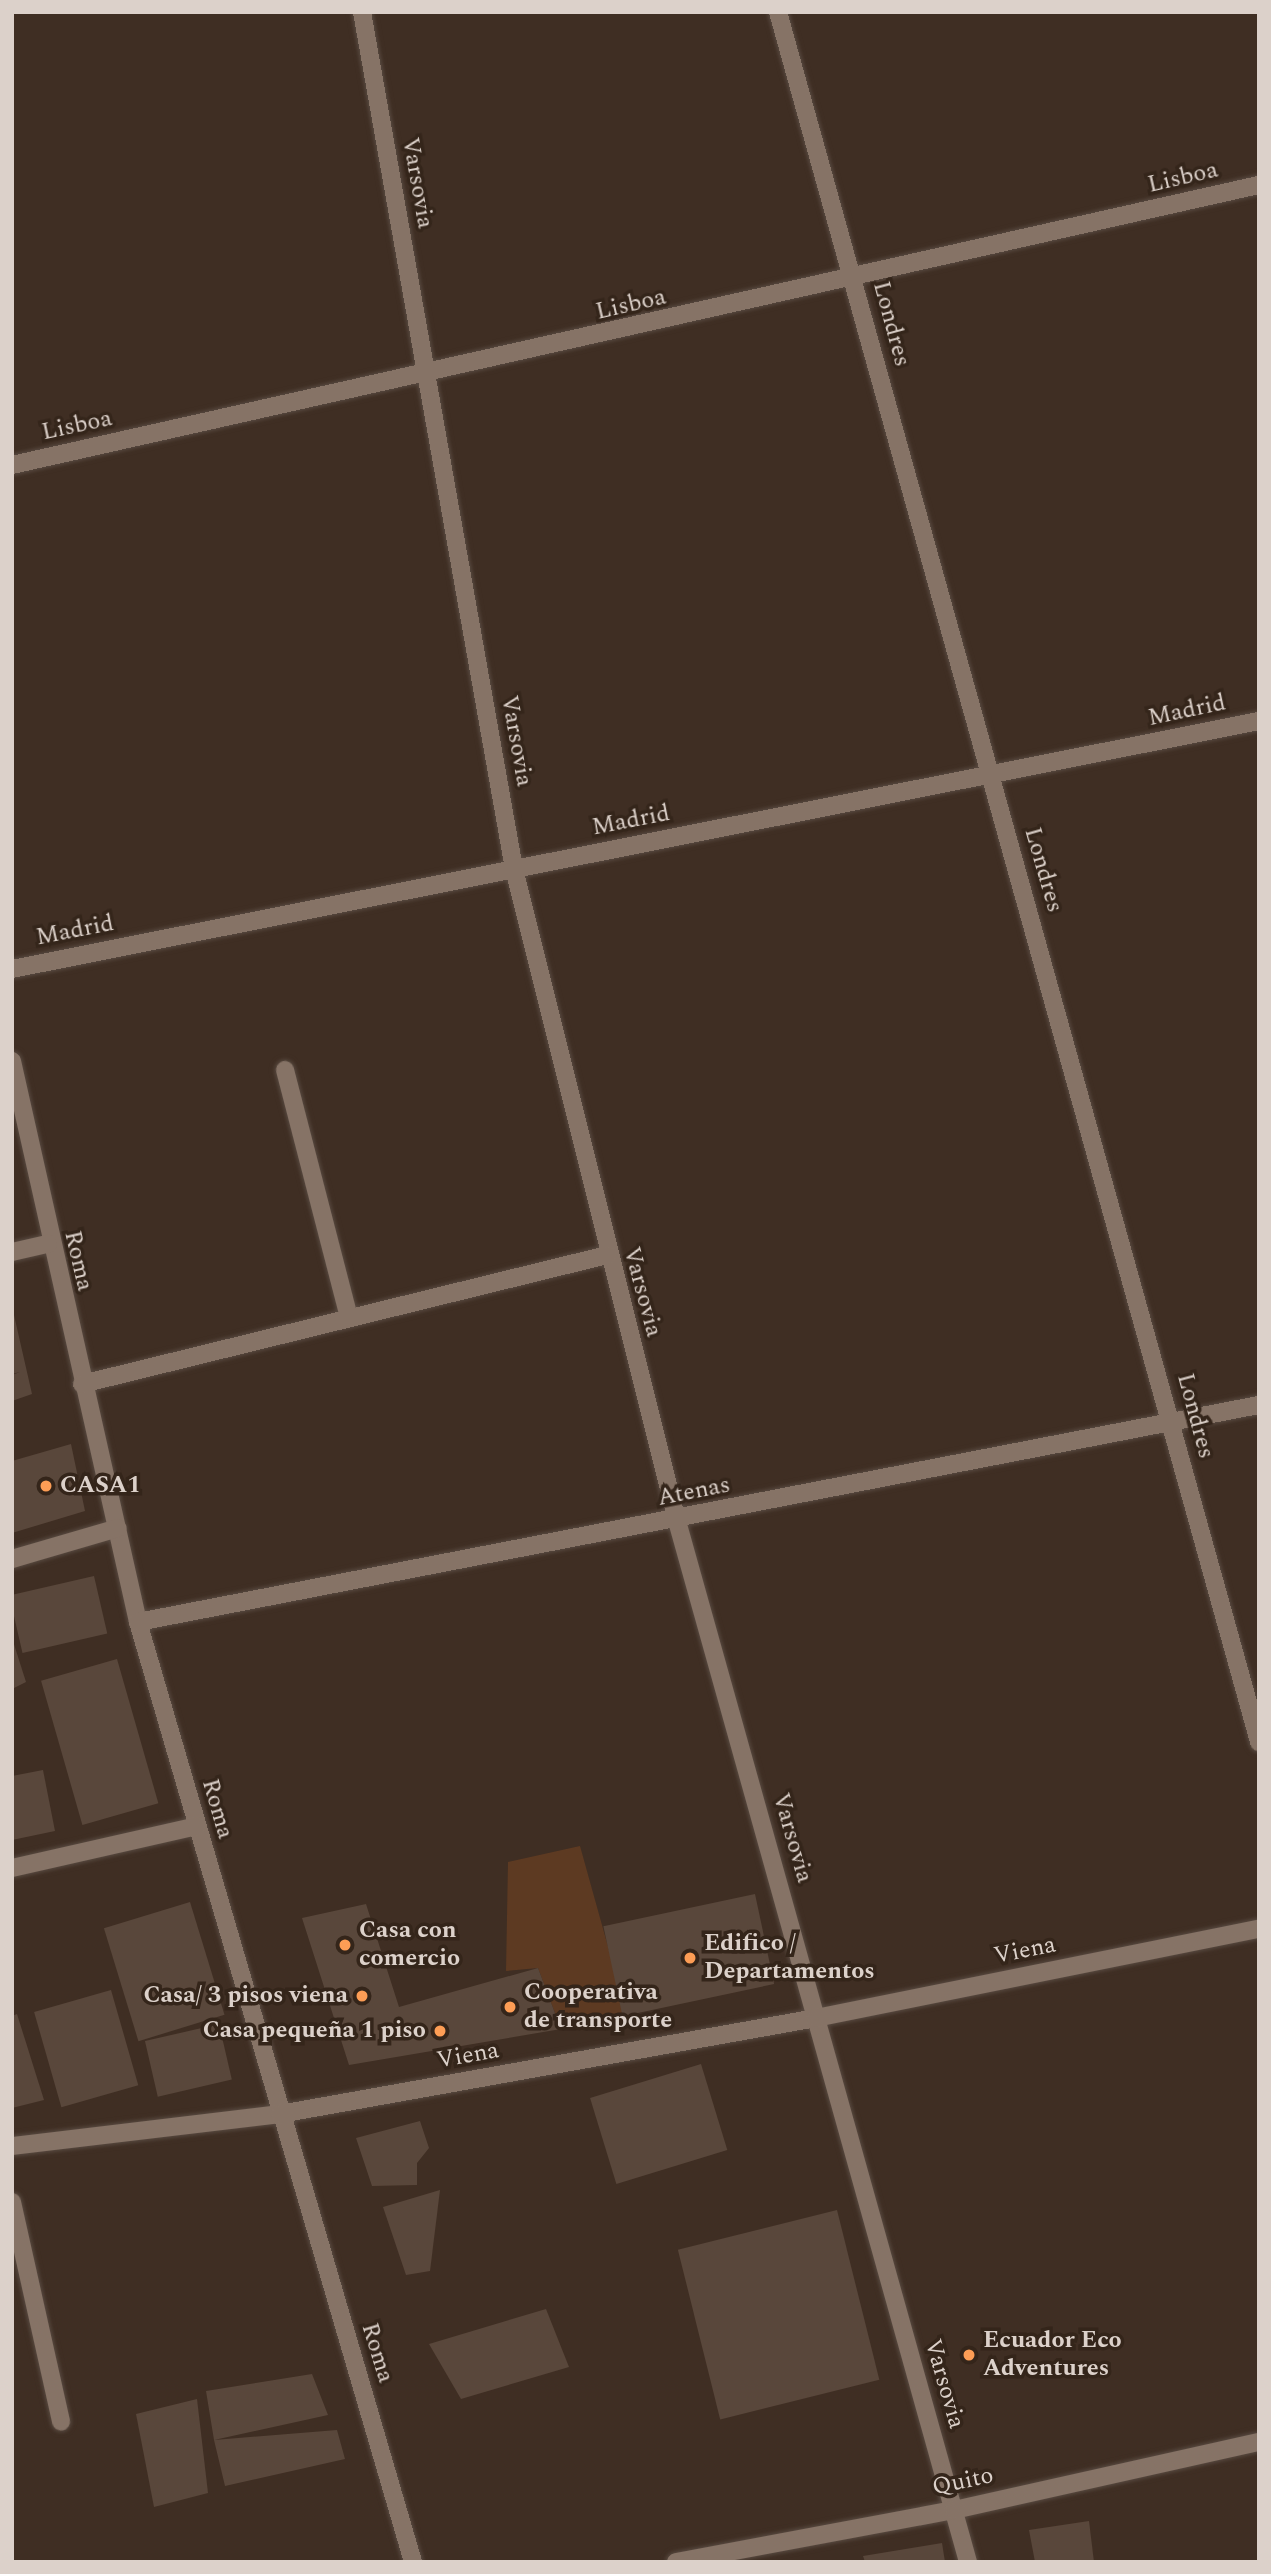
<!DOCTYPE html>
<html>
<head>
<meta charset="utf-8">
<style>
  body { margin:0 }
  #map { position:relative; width:1271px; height:2574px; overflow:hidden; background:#3f2e23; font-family:Spectral,serif }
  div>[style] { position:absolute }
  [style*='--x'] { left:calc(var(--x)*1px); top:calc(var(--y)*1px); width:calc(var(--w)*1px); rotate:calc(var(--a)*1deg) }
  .green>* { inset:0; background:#5d3a22 }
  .building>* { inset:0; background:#59473b; transform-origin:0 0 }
  .roads { filter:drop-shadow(0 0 2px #584a41) drop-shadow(0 0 2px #584a41) }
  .minor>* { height:18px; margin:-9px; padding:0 9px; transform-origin:9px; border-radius:9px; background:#867366 }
  .dots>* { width:19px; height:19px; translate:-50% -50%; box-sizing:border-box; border:4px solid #34251a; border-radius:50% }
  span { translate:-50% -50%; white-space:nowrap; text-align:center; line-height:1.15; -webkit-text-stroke:7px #34251a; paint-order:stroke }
  .street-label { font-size:24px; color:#dcd1ca }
  .poi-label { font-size:24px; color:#dcd1ca; font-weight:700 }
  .left { translate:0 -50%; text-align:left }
  .right { translate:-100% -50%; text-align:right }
  .frame { position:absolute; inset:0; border:14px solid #dcd1ca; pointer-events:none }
</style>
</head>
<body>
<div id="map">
  <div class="green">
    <div style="clip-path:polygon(580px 1846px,627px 2015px,561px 2029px,538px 1968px,506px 1971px,508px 1862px)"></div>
  </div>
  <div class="building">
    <div style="clip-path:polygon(14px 1315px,32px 1394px,12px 1401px,12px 1375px,20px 1372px,12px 1374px)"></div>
    <div style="clip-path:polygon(71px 1444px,85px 1511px,12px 1533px,12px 1461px)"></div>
    <div style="left:94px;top:1576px;width:59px;height:87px;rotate:77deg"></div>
    <div style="clip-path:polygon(12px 1638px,26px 1682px,12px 1689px)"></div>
    <div style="left:117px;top:1659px;width:150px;height:79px;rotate:74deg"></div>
    <div style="clip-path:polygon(43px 1770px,55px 1831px,12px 1840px,12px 1776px)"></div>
    <div style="left:755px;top:1894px;width:92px;height:155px;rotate:78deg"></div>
    <div style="left:190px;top:1902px;width:118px;height:90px;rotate:73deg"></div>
    <div style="clip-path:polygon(366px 1904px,399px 2007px,538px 1968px,561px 2029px,349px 2065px,302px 1918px)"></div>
    <div style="left:111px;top:1990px;width:99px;height:80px;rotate:74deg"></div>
    <div style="clip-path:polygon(17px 2014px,44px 2100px,12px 2108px,12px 2016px)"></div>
    <div style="left:219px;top:2024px;width:57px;height:76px;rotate:77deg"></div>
    <div style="left:701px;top:2064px;width:90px;height:116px;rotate:73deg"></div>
    <div style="clip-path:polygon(420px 2121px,429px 2148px,417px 2163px,417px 2185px,372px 2186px,356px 2138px)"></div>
    <div style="clip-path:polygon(440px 2190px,430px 2271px,406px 2275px,383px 2207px)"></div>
    <div style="left:837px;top:2210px;width:175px;height:164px;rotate:76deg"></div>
    <div style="clip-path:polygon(546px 2309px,569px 2367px,461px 2399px,429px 2344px)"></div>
    <div style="clip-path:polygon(312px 2374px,328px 2415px,214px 2440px,337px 2430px,345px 2459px,225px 2486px,214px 2440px,206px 2391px)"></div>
    <div style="clip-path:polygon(197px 2399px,208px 2493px,154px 2507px,136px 2414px)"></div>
    <div style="clip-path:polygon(1089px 2521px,1094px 2562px,1035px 2562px,1029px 2530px)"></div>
    <div style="clip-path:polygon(942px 2543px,945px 2562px,865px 2562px,863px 2556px)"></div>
  </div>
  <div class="roads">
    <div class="minor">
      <div style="--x:362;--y:12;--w:870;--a:79.94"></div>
      <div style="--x:514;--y:869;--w:672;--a:75.96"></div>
      <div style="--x:677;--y:1521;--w:1081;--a:74.38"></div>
      <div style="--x:778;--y:12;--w:1796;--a:74.46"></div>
      <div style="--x:12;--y:465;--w:1278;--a:-12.66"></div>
      <div style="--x:12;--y:969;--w:1271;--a:-11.25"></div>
      <div style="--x:12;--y:1061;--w:575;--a:77.34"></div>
      <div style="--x:138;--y:1622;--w:979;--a:73.69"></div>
      <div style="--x:285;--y:1070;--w:256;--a:75.5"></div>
      <div style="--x:12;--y:1252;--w:37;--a:-13"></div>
      <div style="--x:82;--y:1384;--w:541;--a:-13.8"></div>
      <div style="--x:12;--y:1559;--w:110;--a:-16.3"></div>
      <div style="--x:138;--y:1622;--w:1142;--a:-10.96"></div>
      <div style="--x:12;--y:1868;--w:190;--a:-12.8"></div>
      <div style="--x:12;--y:2146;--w:270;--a:-6.8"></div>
      <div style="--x:280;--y:2114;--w:545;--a:-10.15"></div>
      <div style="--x:816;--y:2018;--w:452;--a:-11.4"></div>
      <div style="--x:12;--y:2202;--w:225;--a:77.4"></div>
      <div style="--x:676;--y:2562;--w:283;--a:-10.6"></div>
      <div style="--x:954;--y:2510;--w:312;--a:-12.6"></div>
    </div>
  </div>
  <div class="dots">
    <div style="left:46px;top:1486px;background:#fd9d55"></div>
    <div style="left:345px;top:1945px;background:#fd9d55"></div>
    <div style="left:690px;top:1958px;background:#fd9d55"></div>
    <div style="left:362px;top:1996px;background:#fd9d55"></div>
    <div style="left:510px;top:2007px;background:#fd9d55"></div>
    <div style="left:440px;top:2031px;background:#fd9d55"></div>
    <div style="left:969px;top:2355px;background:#fd9d55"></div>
  </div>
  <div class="street-label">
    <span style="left:1183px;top:178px;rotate:-13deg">Lisboa</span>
    <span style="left:417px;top:183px;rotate:80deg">Varsovia</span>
    <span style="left:631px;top:305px;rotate:-13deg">Lisboa</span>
    <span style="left:891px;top:324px;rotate:75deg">Londres</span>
    <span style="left:77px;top:426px;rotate:-12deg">Lisboa</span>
    <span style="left:1187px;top:711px;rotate:-12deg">Madrid</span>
    <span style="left:516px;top:741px;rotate:80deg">Varsovia</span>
    <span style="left:631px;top:821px;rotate:-11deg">Madrid</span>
    <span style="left:1043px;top:870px;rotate:74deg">Londres</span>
    <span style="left:75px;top:931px;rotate:-11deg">Madrid</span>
    <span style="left:78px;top:1261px;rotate:77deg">Roma</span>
    <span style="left:642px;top:1292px;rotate:75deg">Varsovia</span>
    <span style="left:1195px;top:1416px;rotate:75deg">Londres</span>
    <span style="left:694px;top:1492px;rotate:-11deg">Atenas</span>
    <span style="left:217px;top:1809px;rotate:74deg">Roma</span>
    <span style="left:792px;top:1838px;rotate:74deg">Varsovia</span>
    <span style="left:1025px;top:1951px;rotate:-11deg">Viena</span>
    <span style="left:468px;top:2056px;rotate:-10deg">Viena</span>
    <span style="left:377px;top:2353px;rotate:73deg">Roma</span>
    <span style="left:944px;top:2384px;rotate:74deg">Varsovia</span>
    <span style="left:963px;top:2482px;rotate:-12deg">Quito</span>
  </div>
  <div class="poi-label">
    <span class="left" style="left:60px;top:1486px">CASA1</span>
    <span class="left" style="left:359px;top:1945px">Casa con<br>comercio</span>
    <span class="left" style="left:704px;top:1958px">Edifico /<br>Departamentos</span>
    <span class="left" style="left:524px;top:2007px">Cooperativa<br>de transporte</span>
    <span class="right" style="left:348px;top:1996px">Casa/ 3 pisos viena</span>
    <span class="right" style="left:426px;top:2031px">Casa pequeña 1 piso</span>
    <span class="left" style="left:983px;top:2355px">Ecuador Eco<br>Adventures</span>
  </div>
  <div class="frame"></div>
</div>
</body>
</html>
